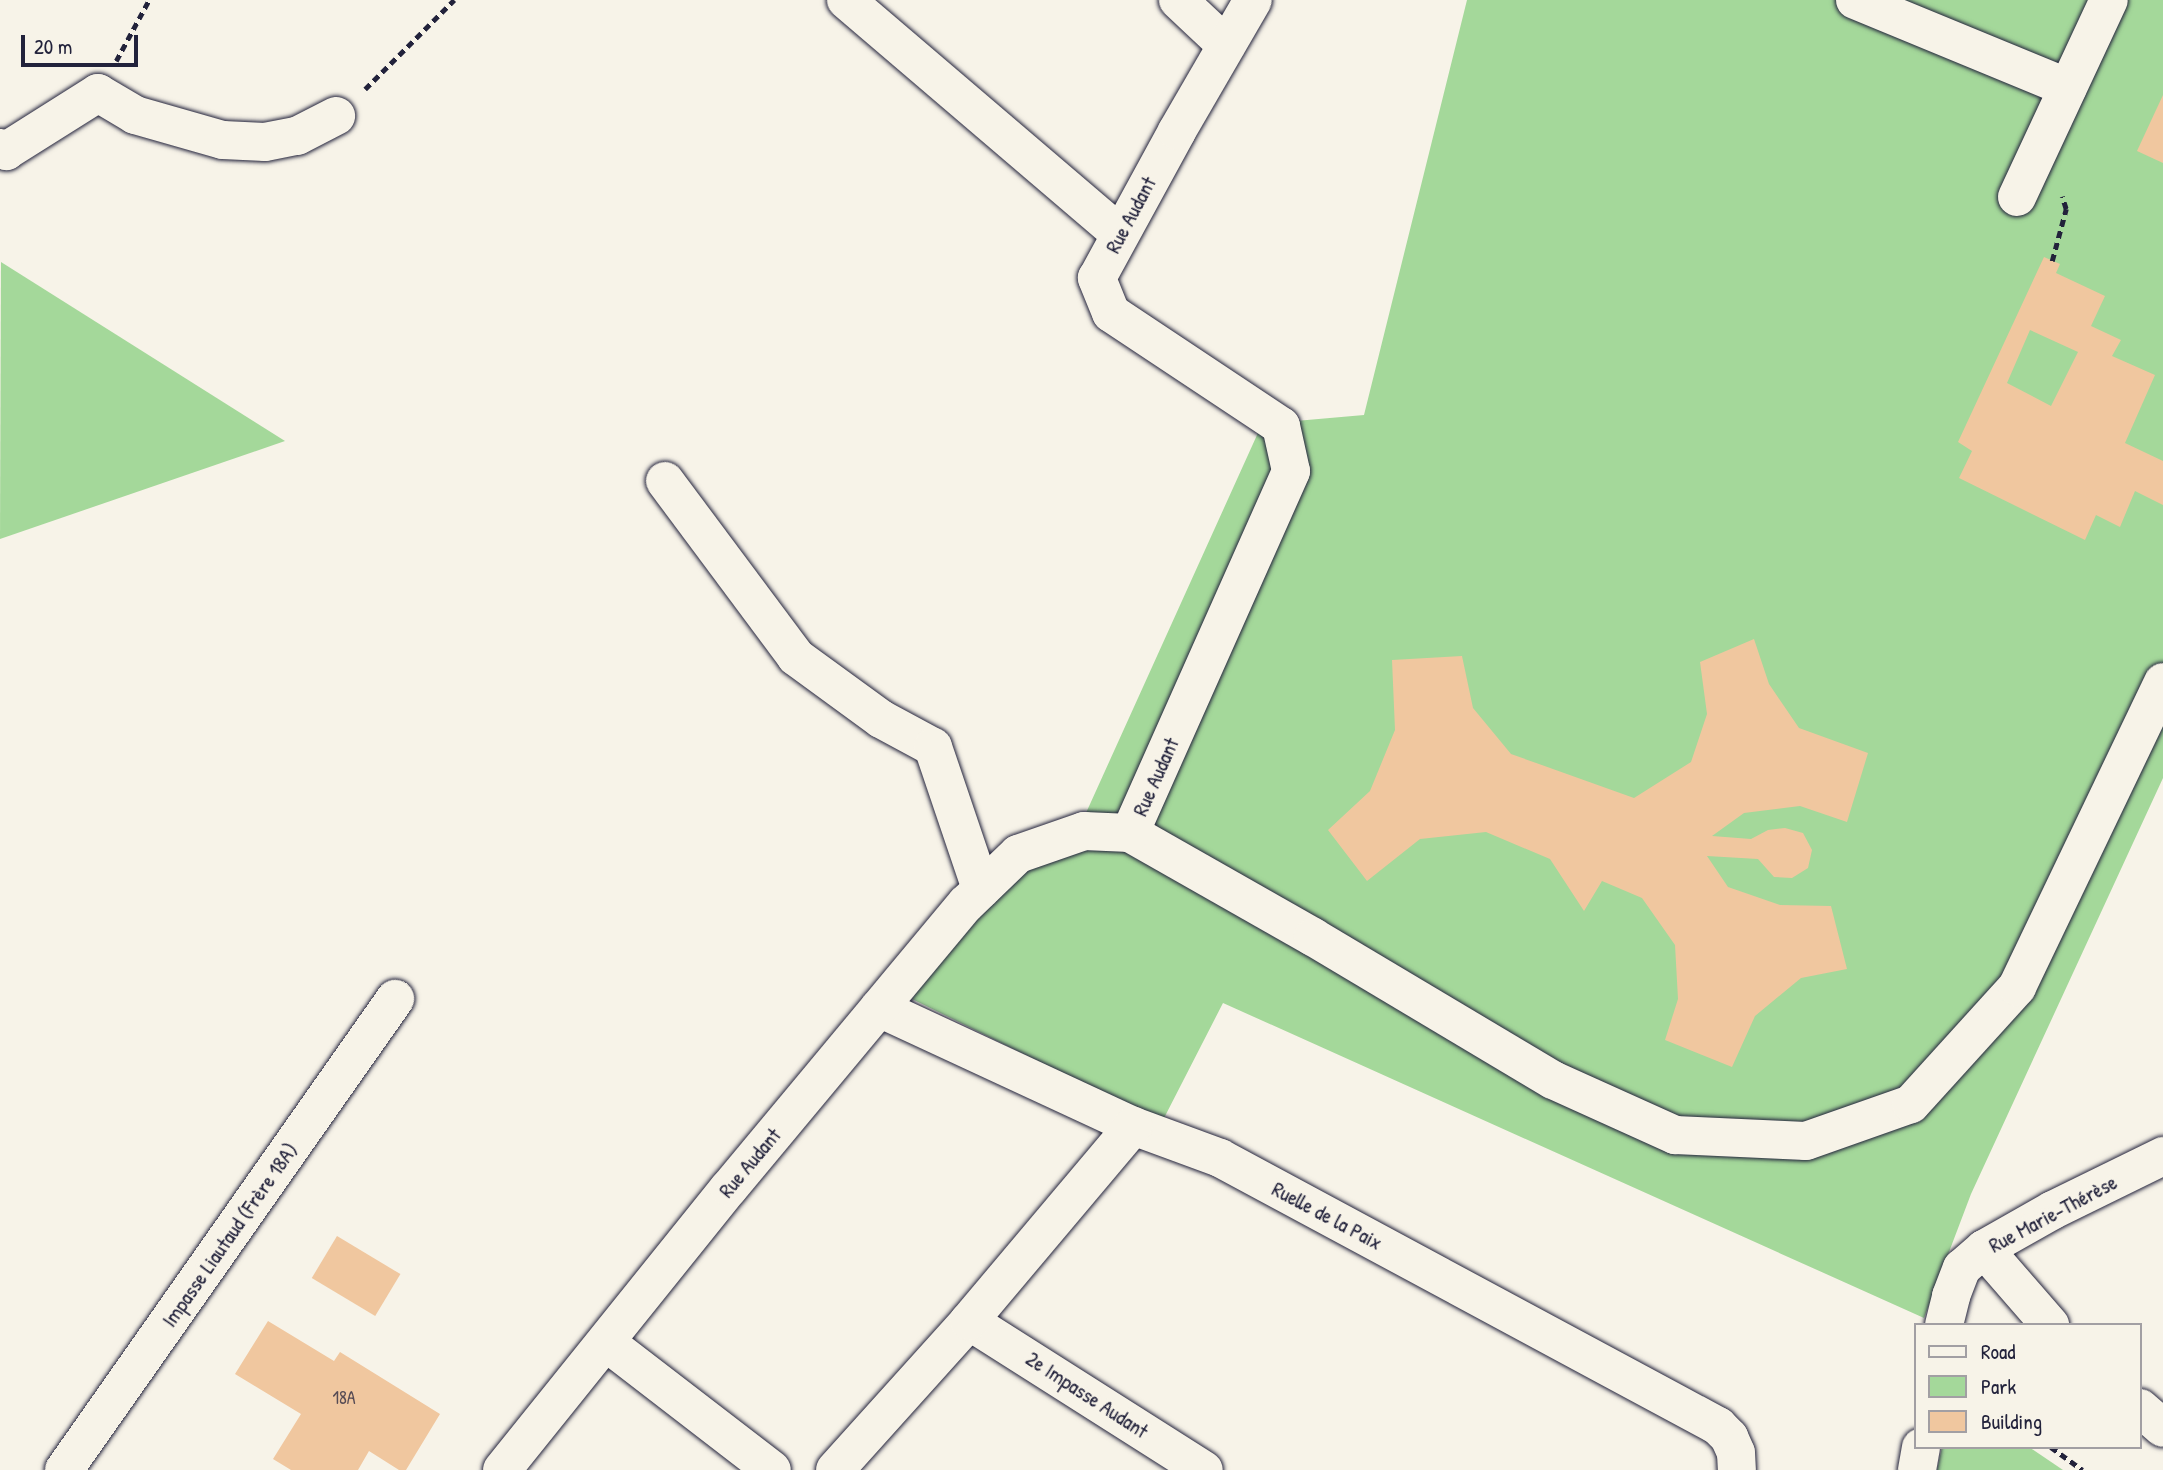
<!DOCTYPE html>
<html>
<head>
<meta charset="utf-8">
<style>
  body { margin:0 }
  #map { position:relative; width:2163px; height:1470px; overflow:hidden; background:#f7f3e8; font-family:"Patrick Hand",sans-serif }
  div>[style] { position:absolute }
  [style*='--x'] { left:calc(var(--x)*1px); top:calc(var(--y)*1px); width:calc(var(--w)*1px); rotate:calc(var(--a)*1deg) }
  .green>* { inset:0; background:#a4d89a }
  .building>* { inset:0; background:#f0c79f; transform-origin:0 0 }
  .path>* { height:4.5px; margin-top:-2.25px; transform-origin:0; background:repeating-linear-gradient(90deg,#22223b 0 7px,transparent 0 12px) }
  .roads { filter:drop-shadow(0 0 2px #22223b) drop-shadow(0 0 2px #22223b) }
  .minor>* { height:38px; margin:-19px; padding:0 19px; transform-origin:19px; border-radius:19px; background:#f7f3e8 }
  span { translate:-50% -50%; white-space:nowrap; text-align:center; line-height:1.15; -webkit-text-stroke:7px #f7f3e8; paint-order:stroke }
  .number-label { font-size:18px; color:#564b54 }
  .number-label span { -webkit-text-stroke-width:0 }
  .street-label { font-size:21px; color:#22223b }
  .legend { position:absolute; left:1914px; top:1323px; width:228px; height:126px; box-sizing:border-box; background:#f7f3e8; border:2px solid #a29fa3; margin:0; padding:9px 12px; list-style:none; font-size:21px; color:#22223b }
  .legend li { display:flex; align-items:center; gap:14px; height:35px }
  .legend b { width:35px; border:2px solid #a29fa3 }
  .scale { position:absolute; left:21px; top:35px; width:117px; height:32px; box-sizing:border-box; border:4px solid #22223b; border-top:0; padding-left:9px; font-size:21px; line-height:24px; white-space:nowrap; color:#22223b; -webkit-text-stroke:5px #f7f3e8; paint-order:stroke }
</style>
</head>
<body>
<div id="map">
  <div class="green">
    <div style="clip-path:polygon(1467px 0,2163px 0,2163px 778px,1971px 1194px,1924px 1318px,1223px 1003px,1162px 1122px,912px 999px,974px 890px,1081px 824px,1262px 424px,1364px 415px)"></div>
    <div style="clip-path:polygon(1px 262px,285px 441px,0 539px)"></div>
    <div style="clip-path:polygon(1942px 1447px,2029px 1447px,2063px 1470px,1937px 1470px)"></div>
  </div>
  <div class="building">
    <div style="clip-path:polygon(2163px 95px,2163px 163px,2137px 151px)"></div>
    <div style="clip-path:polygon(evenodd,2044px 257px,2060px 264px,2056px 273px,2105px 296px,2091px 326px,2121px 340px,2112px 356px,2155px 375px,2125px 443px,2163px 461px,2163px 505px,2135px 491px,2120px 527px,2096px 515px,2085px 540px,1959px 478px,1972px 451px,1958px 442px,2044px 257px,2030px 330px,2078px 352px,2051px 406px,2007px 383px,2030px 330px)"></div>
    <div style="clip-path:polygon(1754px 639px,1769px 684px,1799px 728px,1868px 753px,1847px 822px,1800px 806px,1744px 813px,1712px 836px,1751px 839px,1768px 830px,1785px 828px,1803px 833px,1812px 850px,1808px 868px,1792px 878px,1774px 877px,1758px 859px,1707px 856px,1728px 887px,1780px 905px,1831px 906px,1847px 969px,1801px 978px,1755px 1016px,1732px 1067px,1665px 1040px,1678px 999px,1675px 945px,1642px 898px,1602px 881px,1584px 911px,1550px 859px,1486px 832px,1420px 839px,1367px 881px,1328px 830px,1370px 791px,1395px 730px,1392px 660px,1462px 656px,1473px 708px,1511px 754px,1634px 798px,1691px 762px,1707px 714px,1700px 662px)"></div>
    <div style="left:337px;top:1236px;width:74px;height:49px;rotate:31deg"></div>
    <div style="clip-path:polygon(268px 1321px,334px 1361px,340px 1352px,440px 1414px,406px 1470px,399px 1470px,369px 1451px,358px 1470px,291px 1470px,273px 1459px,301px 1414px,235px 1374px)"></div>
  </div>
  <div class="path">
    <div style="--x:116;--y:61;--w:69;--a:-61.6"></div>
    <div style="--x:365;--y:89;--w:126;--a:-45"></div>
    <div style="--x:2052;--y:261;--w:54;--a:-74.9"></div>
    <div style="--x:2066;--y:209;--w:13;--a:-108"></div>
    <div style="--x:2051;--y:1447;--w:39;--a:36"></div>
  </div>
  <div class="roads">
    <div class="minor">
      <div style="--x:846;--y:0;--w:360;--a:40.5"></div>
      <div style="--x:1178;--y:0;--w:66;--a:43.2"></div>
      <div style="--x:1855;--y:0;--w:230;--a:22.4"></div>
      <div style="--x:0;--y:148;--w:7;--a:27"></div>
      <div style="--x:6;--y:151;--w:109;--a:-32.2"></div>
      <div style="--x:98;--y:93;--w:43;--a:30.7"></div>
      <div style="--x:135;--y:115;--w:91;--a:15.9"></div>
      <div style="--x:223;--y:140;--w:42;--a:2.7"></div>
      <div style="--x:265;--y:142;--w:33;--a:-11"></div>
      <div style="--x:297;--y:136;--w:44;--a:-27.1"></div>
      <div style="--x:2017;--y:197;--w:217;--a:-65"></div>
      <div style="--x:665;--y:481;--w:219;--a:53.3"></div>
      <div style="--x:796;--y:657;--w:105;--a:36.1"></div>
      <div style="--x:881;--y:719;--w:59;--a:28.3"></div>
      <div style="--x:933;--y:747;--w:150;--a:71.3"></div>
      <div style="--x:1130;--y:833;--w:210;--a:29.6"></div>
      <div style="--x:1313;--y:937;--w:279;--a:30.8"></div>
      <div style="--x:1553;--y:1080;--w:134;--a:24.3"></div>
      <div style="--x:1675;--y:1135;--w:131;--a:2.6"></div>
      <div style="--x:1806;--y:1141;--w:111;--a:-19.4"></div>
      <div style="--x:1911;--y:1104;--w:158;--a:-47.8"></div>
      <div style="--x:2017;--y:987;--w:338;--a:-64.4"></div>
      <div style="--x:879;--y:1008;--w:280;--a:24.9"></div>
      <div style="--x:1133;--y:1126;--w:93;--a:20.2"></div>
      <div style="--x:1220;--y:1158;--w:566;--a:28.29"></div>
      <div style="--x:1718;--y:1426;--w:16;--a:45"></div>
      <div style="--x:1729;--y:1437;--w:17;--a:66"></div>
      <div style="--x:1736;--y:1453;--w:17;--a:87"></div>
      <div style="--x:1984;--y:1249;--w:101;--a:49"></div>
      <div style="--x:969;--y:1321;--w:278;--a:32.4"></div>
      <div style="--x:1944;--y:1325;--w:30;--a:-76"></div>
      <div style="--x:1951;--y:1296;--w:30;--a:-69"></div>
      <div style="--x:1962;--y:1268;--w:29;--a:-41"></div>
      <div style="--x:1984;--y:1249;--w:79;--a:-29.5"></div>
      <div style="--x:2053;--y:1210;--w:123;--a:-26.1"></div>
      <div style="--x:607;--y:1343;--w:208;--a:37.6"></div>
      <div style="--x:2140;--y:1408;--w:30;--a:41"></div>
      <div style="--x:64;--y:1470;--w:576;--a:-54.9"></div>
      <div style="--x:502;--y:1470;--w:362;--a:-51.2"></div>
      <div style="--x:729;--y:1188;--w:370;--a:-50.2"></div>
      <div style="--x:966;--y:904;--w:72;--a:-43.9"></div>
      <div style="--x:1018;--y:854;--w:70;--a:-19.2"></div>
      <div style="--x:1084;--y:831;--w:46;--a:2.5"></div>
      <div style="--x:1130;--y:833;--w:396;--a:-66"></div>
      <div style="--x:1291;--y:471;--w:46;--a:-102.5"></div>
      <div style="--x:1281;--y:426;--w:204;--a:-146.4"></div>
      <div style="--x:1111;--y:313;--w:38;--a:-112"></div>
      <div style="--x:1097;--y:278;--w:167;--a:-61.4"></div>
      <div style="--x:1177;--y:131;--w:151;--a:-59.9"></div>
      <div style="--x:835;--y:1470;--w:200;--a:-48"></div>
      <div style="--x:969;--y:1321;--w:255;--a:-49.9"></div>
      <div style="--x:1917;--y:1470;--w:23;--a:-80"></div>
    </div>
  </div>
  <div class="number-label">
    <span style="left:344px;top:1398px">18A</span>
  </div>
  <div class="street-label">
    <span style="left:1131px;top:215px;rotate:-62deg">Rue Audant</span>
    <span style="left:1156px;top:777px;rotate:-66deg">Rue Audant</span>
    <span style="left:750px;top:1163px;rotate:-50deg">Rue Audant</span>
    <span style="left:2053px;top:1214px;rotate:-28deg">Rue Marie-Thérèse</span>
    <span style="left:1327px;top:1216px;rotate:28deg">Ruelle de la Paix</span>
    <span style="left:230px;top:1235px;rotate:-55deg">Impasse Liautaud (Frère 18A)</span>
    <span style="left:1087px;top:1395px;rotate:33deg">2e Impasse Audant</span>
  </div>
  <ul class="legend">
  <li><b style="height:9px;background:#f7f3e8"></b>Road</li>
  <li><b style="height:19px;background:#a4d89a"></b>Park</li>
  <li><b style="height:19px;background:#f0c79f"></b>Building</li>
  </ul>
  <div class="scale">20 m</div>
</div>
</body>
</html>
